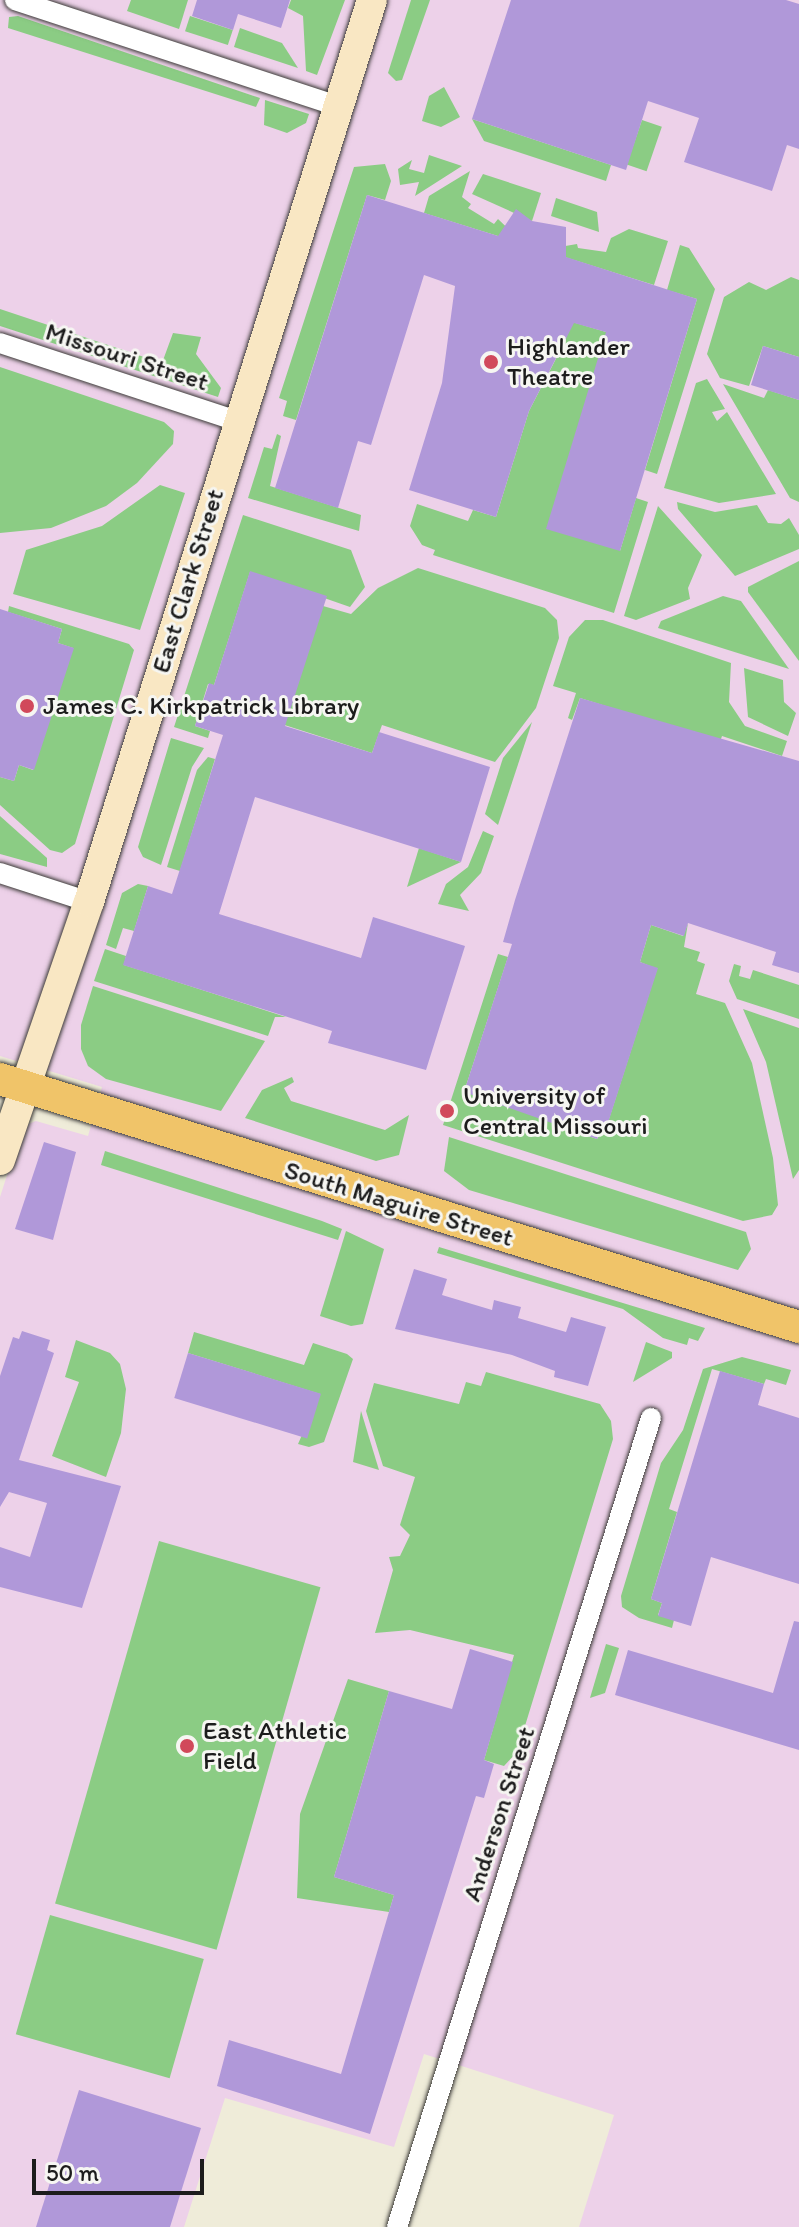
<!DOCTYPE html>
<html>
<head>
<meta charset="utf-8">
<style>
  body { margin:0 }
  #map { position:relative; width:799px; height:2227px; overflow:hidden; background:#efecd9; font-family:Itim,sans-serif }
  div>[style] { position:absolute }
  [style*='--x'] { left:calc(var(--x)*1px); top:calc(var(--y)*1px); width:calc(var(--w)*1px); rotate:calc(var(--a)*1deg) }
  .built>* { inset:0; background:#edd1e9 }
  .green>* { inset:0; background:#8bcc84; transform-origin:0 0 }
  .building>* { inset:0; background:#b098d9; transform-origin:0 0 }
  .roads { filter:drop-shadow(0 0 2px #3c3b38) drop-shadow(0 0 2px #3c3b38) }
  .street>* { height:20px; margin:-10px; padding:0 10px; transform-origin:10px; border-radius:10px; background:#fff }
  .secondary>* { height:30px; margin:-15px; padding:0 15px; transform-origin:15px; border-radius:15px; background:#f9e7c3 }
  .primary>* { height:32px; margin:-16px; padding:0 16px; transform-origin:16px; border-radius:16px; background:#f0c469 }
  .dots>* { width:22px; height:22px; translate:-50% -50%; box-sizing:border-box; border:4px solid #f6f6f2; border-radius:50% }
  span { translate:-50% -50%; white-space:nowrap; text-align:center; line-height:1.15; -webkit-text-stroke:6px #f6f6f2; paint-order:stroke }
  .poi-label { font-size:26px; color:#1c1c1c }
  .left { translate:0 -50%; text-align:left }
  .street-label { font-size:26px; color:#1c1c1c }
  .scale { position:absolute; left:32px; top:2159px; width:172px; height:36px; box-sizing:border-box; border:4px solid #1c1c1c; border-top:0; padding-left:10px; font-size:24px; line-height:28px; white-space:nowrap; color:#1c1c1c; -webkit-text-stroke:6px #f6f6f2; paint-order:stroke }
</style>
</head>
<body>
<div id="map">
  <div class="built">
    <div style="clip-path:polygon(0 0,799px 0,799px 2227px,579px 2227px,614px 2115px,424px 2054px,394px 2147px,225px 2098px,184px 2227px,0 2227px,0 1197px,23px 1126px,36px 1121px,88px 1136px,102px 1087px,0 1056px)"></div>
  </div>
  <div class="green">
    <div style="clip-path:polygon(131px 0,188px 0,179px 29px,127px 11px)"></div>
    <div style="clip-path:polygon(291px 0,345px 0,317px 75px,306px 71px,303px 16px,288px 8px)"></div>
    <div style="clip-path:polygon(411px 0,430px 0,402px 80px,396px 81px,388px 73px)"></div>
    <div style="clip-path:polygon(18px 16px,260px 98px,256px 107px,8px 28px,9px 17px)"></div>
    <div style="left:190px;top:16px;width:45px;height:16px;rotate:18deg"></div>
    <div style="clip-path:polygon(240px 28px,282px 43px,298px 68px,234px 47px)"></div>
    <div style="clip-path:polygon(444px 87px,460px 117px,441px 127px,422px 121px,429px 96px)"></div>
    <div style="clip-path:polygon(265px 100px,309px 114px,306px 123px,287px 133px,264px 125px)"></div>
    <div style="clip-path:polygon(472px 119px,611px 165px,606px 181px,484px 141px)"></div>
    <div style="left:642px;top:120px;width:21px;height:47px;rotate:19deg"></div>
    <div style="clip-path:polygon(429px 155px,462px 166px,415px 196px,419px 182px,400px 185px,398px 169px,412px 160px,409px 169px,424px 173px)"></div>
    <div style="clip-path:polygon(385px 164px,391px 181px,385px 200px,367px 195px,296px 420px,283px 416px,287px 401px,279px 398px,354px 167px)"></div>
    <div style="clip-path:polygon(470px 171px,462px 197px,471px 204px,468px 208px,494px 224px,498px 219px,524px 244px,424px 213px,429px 196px)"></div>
    <div style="clip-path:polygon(483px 174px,541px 193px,532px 221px,472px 194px)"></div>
    <div style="clip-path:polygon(556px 198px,597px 212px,599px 232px,551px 216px)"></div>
    <div style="clip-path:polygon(629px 229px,668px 241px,654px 285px,542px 250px,577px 244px,578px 248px,606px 252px,611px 238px)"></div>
    <div style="clip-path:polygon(680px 245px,689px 248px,715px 289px,657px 474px,645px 470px,697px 299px,667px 290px)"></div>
    <div style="clip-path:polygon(791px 277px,799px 280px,799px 357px,763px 346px,749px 386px,720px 378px,707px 354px,724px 297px,749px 282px,766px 290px)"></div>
    <div style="clip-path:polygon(0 309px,162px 363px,173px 333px,201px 337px,196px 354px,221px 388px,218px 397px,0 326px)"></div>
    <div style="clip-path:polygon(532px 310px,606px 332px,620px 551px,636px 498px,648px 502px,614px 613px,433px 555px,435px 550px,422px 545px,410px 526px,417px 504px,468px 521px,473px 510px,496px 517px,529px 411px,561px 349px)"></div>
    <div style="clip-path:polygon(0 367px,164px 422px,174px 431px,173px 444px,137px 483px,106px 506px,51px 528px,0 533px)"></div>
    <div style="clip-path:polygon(707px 379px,725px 409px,712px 412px,717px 421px,727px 412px,776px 494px,719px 503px,664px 488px,696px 383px)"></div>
    <div style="clip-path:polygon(723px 384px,764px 398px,768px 390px,799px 400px,799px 502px,790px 498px)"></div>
    <div style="clip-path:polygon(277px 434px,281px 436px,270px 486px,361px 515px,359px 531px,248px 498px,264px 447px,272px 449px)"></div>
    <div style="clip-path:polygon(160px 485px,185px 493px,140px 630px,13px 594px,26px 550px,102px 526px)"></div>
    <div style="clip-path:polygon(677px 502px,715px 512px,757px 505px,768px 523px,781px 524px,789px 518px,799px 535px,799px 549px,735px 576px,678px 509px)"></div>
    <div style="clip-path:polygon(658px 506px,702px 555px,688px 588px,690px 599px,636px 620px,624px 616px)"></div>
    <div style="clip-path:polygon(243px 515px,351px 550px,365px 587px,350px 607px,250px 572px,214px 685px,208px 684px,195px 726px,210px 731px,208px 738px,174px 727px)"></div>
    <div style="clip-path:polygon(799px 561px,799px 661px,748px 592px,748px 587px)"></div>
    <div style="clip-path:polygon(418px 568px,545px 608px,557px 620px,559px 638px,536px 708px,495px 762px,382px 725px,372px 753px,253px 715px,323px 606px,351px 614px,378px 588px)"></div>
    <div style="clip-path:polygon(723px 596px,741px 601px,789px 669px,658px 628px,661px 621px)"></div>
    <div style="clip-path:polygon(9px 606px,129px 644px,134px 650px,75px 844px,62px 853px,50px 850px,0 805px,0 777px,14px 781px,19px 765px,33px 770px,73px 648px,58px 643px,62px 629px,8px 612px)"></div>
    <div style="clip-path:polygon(585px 620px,603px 620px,731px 663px,729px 702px,745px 726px,787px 741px,782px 756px,722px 736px,714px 759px,695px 734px,580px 698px,572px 720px,568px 718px,576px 693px,553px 686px,569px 637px)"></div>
    <div style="clip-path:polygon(744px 668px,783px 680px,784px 702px,796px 713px,788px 736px,748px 717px)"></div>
    <div style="clip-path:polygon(532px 722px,498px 825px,485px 814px,503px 758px)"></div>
    <div style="clip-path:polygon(171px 738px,204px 748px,192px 767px,161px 865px,143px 857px,138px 847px)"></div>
    <div style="clip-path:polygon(208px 757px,215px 759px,180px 871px,167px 867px,197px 770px)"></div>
    <div style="clip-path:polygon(0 816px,47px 858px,47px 867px,0 854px)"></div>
    <div style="clip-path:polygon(483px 831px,494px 836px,481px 873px,460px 895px,469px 911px,438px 904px,446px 884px,468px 867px)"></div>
    <div style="clip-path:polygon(419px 848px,461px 862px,407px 887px)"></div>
    <div style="clip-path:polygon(138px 884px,148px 886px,134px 931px,123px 928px,116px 949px,106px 945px,122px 893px)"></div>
    <div style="clip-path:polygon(688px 923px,684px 947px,700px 952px,697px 961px,705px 964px,696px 994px,725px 1003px,752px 1063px,773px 1158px,778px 1205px,772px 1215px,743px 1221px,443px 1125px,498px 954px,508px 957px,464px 1092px,576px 1121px,573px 1131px,597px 1139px,608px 1122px,657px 969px,640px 962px,651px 925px,683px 936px)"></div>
    <div style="clip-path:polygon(105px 949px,126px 956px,124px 965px,286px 1017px,275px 1017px,268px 1036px,94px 981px)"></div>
    <div style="clip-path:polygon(734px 964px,741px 966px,739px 976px,750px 979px,753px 970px,799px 985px,799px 1019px,737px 999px,729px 981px)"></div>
    <div style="clip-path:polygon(93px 986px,265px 1041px,221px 1111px,106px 1079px,88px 1066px,81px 1049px,81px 1025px)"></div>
    <div style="clip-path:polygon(743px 1009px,799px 1028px,799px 1170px,793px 1179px,766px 1062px)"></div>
    <div style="clip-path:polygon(292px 1077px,294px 1082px,284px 1088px,291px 1101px,385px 1130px,409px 1115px,399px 1155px,376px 1161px,245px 1118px,262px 1090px)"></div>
    <div style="clip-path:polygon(449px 1137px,746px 1232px,751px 1249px,738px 1270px,469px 1190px,444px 1171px)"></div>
    <div style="clip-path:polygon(105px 1151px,322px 1221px,342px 1229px,338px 1240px,101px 1165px)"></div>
    <div style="clip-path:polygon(346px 1231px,384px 1249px,363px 1324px,351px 1326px,320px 1316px)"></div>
    <div style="clip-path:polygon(439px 1247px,705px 1328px,698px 1341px,689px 1338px,687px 1345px,663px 1338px,623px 1309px,437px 1253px)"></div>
    <div style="clip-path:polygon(194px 1332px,304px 1365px,313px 1343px,347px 1354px,353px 1359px,324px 1442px,309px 1447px,298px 1444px,320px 1394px,188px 1353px)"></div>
    <div style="clip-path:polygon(76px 1340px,110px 1353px,120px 1364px,126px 1389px,121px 1433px,106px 1477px,52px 1456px,79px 1382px,65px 1377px)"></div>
    <div style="clip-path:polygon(646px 1342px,672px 1352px,672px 1358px,633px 1382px)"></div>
    <div style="clip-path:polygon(742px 1357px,791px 1370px,786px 1385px,766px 1379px,764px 1384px,712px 1369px,669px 1509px,677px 1512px,651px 1599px,662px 1603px,658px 1615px,674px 1620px,672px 1628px,639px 1618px,622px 1607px,621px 1596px,661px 1463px,683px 1430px,703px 1369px)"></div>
    <div style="clip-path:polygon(486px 1372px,600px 1404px,611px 1421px,613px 1439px,517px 1752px,504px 1766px,484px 1760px,514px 1655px,410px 1630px,375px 1633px,393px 1570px,389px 1557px,400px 1556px,410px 1535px,400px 1525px,415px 1477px,383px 1466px,366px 1411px,374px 1383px,459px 1404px,466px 1382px,481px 1386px)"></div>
    <div style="clip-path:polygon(361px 1411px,379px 1470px,353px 1462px)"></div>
    <div style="left:159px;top:1541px;width:168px;height:377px;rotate:16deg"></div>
    <div style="clip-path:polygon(606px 1644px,619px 1648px,605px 1693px,590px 1698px)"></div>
    <div style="clip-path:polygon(348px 1679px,389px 1691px,334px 1877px,394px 1895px,389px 1912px,297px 1898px,300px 1814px)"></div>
    <div style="left:50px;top:1915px;width:160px;height:124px;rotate:16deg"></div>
  </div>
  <div class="building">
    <div style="clip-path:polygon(197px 0,290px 0,281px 28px,238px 14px,233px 30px,192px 16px)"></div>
    <div style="clip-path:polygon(511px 0,786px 0,799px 4px,799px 149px,787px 145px,772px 191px,684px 162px,699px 118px,648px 101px,626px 170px,472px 119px)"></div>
    <div style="clip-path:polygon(367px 195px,498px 236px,516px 209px,532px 221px,566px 227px,566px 257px,697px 299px,620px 551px,546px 529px,606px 332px,574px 323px,529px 411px,496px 517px,409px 490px,442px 383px,455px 286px,424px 275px,371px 445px,358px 441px,338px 508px,275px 488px)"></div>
    <div style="clip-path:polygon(763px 346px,799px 357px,799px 400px,751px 385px)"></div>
    <div style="clip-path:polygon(250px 571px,327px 596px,285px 726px,372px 753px,379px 732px,490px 767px,461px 862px,255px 797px,219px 914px,361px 958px,373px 917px,465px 946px,426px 1070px,328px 1043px,332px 1031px,123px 965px,148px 886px,172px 894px,223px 735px,195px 726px,209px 683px,214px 685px)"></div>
    <div style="clip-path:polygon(0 609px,62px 629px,58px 643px,74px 648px,34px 770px,19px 765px,14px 781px,0 777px)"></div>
    <div style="clip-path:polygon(580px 698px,799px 761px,799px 973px,772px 965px,776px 952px,688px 923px,684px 936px,651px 925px,640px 962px,658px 968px,608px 1123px,602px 1125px,597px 1139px,464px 1092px,512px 944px,503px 942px,515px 900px)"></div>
    <div style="clip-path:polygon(44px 1142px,76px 1152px,53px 1240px,15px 1229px)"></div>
    <div style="clip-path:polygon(414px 1269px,447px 1279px,442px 1295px,492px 1310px,494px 1300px,521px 1307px,518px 1318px,566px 1332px,571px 1317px,606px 1327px,588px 1386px,554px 1377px,555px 1371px,512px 1355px,395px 1329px)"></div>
    <div style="clip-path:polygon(22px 1331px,50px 1340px,47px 1350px,54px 1353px,19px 1460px,121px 1486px,82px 1608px,0 1587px,0 1547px,30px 1557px,47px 1503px,9px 1492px,0 1507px,0 1376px,13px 1337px,19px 1339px)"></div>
    <div style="left:188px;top:1353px;width:139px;height:47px;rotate:17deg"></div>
    <div style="clip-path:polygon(720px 1371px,764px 1384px,758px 1405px,799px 1418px,799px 1584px,711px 1557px,691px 1626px,658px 1616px,662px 1603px,651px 1599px)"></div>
    <div style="clip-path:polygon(794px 1621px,799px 1622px,799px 1750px,615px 1695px,628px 1650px,773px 1693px)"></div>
    <div style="clip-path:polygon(470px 1649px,513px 1662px,484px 1760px,494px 1764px,484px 1798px,476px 1796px,370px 2134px,217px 2086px,229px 2040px,341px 2074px,394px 1895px,334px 1877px,389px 1691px,452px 1709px)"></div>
    <div style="clip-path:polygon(79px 2090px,201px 2128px,170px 2227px,36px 2227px)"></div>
  </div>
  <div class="roads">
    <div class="street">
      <div style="--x:15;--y:0;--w:340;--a:18.2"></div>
      <div style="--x:0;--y:343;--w:250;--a:18.2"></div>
      <div style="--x:0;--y:873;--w:94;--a:18"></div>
      <div style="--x:397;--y:2227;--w:848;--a:-72.57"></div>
    </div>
    <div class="secondary">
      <div style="--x:0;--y:1160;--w:273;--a:-71"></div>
      <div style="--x:89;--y:902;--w:945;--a:-72.58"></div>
    </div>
    <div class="primary">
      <div style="--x:0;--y:1079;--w:837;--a:17.24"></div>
    </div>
  </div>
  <div class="dots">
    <div style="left:491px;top:362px;background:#d1495b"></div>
    <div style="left:27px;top:706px;background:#d1495b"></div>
    <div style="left:447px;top:1111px;background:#d1495b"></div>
    <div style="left:187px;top:1746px;background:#d1495b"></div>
  </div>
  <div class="poi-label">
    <span class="left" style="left:507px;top:362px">Highlander<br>Theatre</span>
    <span class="left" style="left:43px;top:706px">James C. Kirkpatrick Library</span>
    <span class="left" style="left:463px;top:1111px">University of<br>Central Missouri</span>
    <span class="left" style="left:203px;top:1746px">East Athletic<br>Field</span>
  </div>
  <div class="street-label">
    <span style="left:127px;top:357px;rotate:18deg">Missouri Street</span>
    <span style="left:188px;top:581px;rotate:-73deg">East Clark Street</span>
    <span style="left:399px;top:1204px;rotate:17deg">South Maguire Street</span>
    <span style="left:499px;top:1814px;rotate:-72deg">Anderson Street</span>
  </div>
  <div class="scale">50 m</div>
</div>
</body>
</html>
